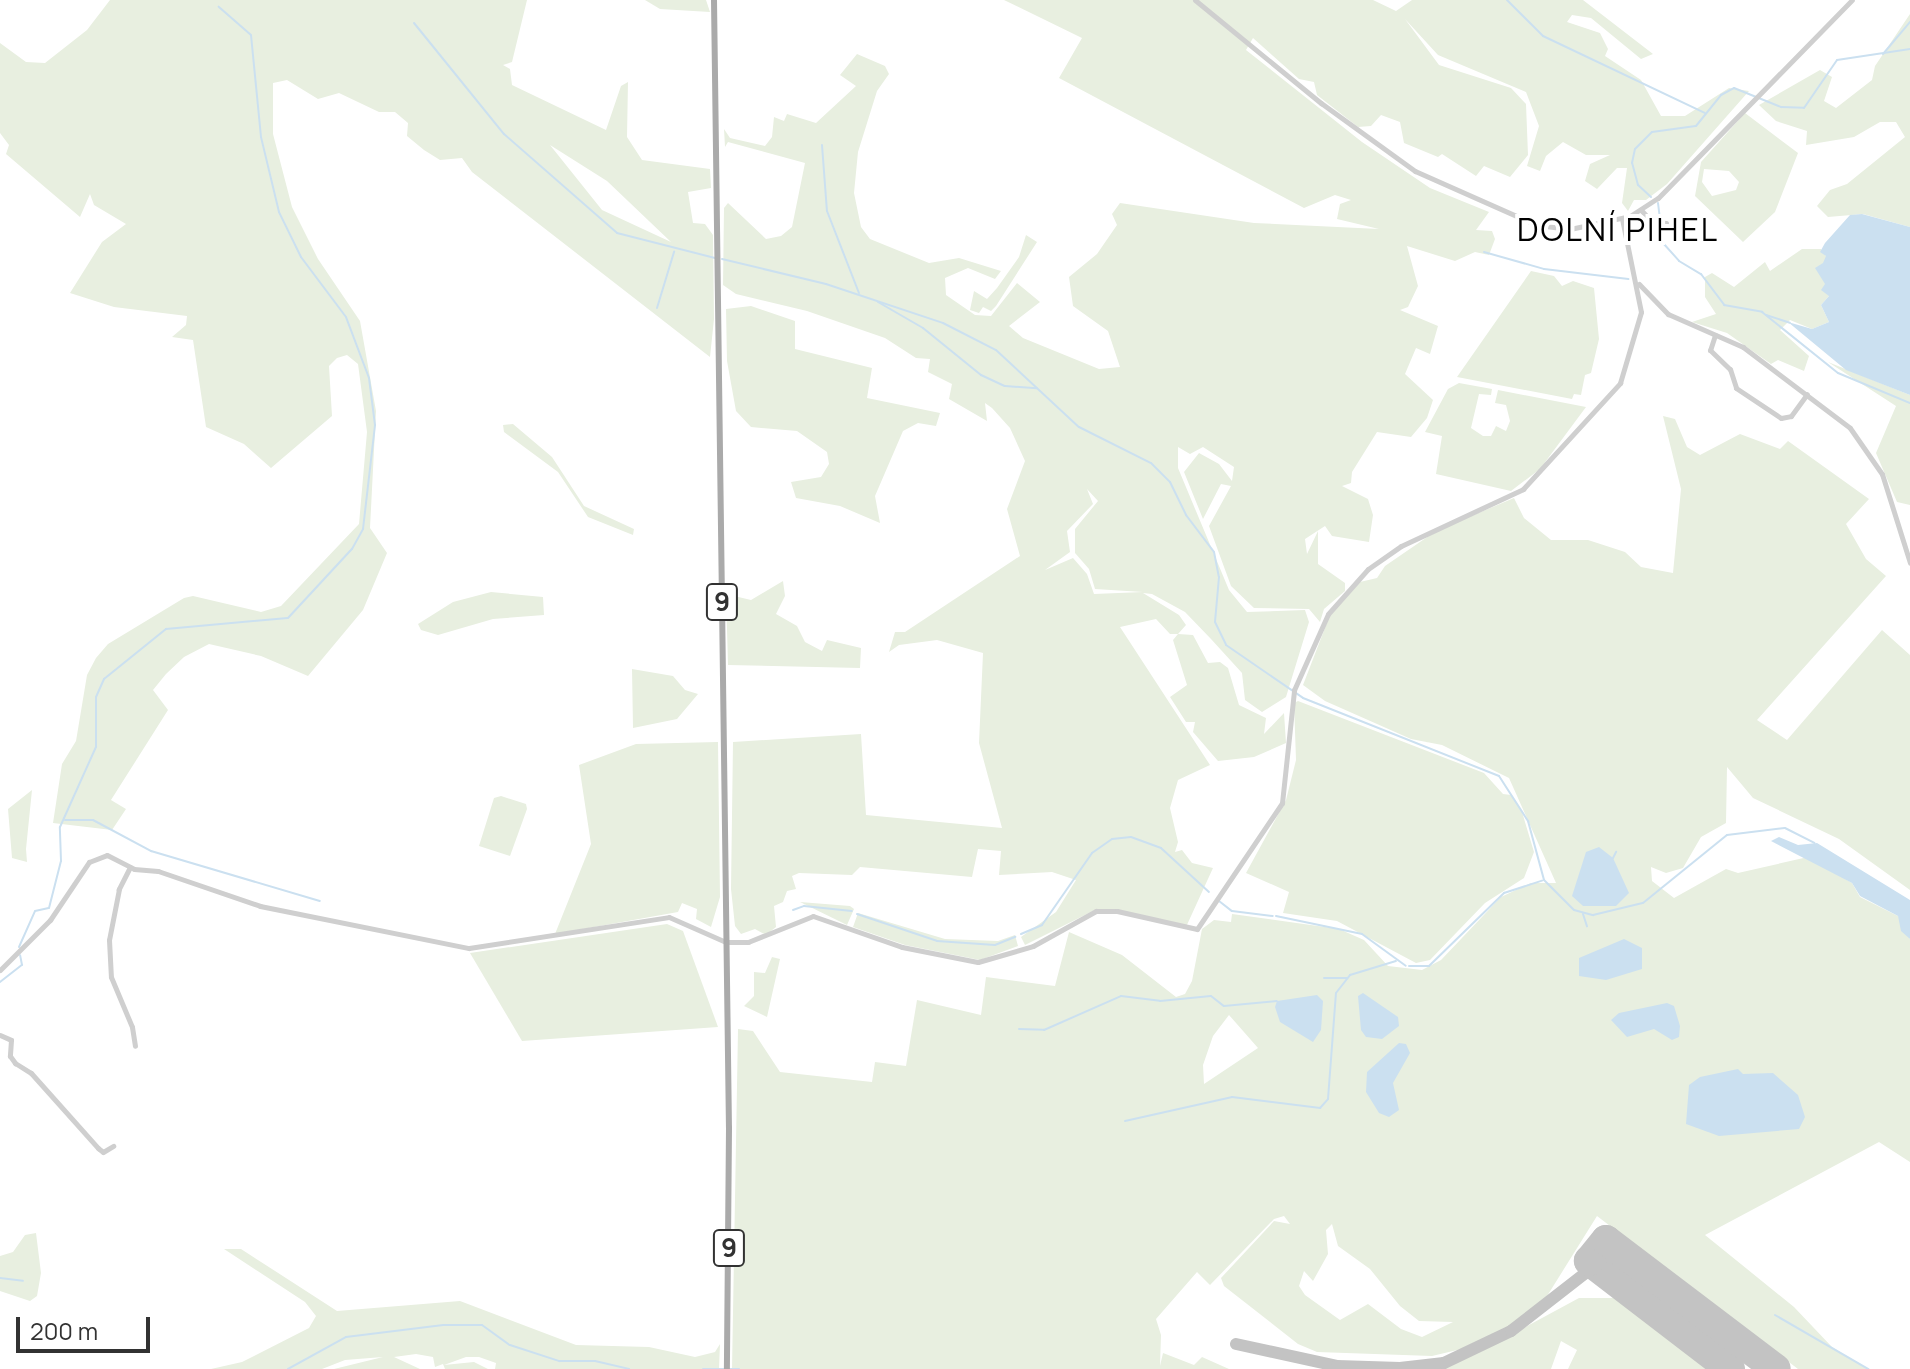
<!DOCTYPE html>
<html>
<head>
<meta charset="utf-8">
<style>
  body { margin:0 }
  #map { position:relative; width:1910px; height:1369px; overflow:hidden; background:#fff; font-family:Manrope,sans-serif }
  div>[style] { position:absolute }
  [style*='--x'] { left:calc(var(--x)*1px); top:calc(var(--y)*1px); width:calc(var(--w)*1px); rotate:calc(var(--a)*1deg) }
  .green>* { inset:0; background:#e8efe0 }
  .water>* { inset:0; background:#cbe0f0 }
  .stream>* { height:2px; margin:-1px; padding:0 1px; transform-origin:1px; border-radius:1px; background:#cbe0f0 }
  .taxiway>* { height:12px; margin:-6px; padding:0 6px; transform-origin:6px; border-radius:6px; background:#c3c3c3 }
  .runway>* { height:30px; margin:-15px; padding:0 15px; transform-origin:15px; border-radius:15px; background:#c3c3c3 }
  .minor>* { height:5px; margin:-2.5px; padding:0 2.5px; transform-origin:2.5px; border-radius:2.5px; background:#cfcfcf }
  .major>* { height:6px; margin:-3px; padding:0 3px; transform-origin:3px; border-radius:3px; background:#aaa }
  span { translate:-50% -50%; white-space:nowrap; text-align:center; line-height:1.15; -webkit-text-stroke:8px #fff; paint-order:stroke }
  .shield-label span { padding:2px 6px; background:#fff; border:2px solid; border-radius:6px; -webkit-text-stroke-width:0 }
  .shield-label { font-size:26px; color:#323232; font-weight:700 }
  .quarter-label { font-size:32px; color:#000; letter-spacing:2px }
  .scale { position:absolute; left:16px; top:1317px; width:134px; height:36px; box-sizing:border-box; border:4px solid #323232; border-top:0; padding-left:10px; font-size:24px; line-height:28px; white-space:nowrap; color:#323232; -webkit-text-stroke:6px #fff; paint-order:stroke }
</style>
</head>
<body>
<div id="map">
  <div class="green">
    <div style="clip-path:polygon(evenodd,110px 0,527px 0,512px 62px,503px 65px,510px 69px,512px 85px,606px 130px,621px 86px,628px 82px,627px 137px,642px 160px,710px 169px,711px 188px,688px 192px,693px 223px,705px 224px,713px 235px,714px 319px,710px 357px,472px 172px,462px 158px,440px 160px,424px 150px,407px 136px,408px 123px,395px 112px,379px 112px,339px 93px,318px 99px,287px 80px,273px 83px,273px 134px,292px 207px,318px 259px,360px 321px,376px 411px,370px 528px,387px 553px,363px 610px,308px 676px,261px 656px,209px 644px,184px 657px,166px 674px,153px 690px,168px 710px,111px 800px,126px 809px,112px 830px,53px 823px,62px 764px,76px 741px,87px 675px,96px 658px,108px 644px,184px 598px,193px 596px,261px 612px,281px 606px,359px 524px,367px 432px,358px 364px,347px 355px,337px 358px,329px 366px,332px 416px,271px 468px,244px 444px,206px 427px,193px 340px,172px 337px,186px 325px,187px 316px,114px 307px,70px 293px,102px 242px,126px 224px,94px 205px,90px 194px,80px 217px,6px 154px,9px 145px,0 133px,0 43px,26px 62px,45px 63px,87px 30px,110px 0,550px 145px,607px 181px,671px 242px,602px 210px,550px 145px)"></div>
    <div style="clip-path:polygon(645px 0,706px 0,710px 12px,660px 9px)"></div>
    <div style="clip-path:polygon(evenodd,1004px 0,1373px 0,1396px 11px,1412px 0,1583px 0,1653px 54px,1641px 59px,1591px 18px,1572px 15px,1567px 22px,1600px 33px,1608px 49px,1605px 56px,1641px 80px,1661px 116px,1685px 116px,1729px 88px,1749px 91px,1667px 184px,1646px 200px,1634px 200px,1628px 211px,1622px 203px,1627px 168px,1617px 168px,1597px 189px,1585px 181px,1590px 164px,1610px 155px,1586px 155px,1563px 142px,1546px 156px,1540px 171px,1527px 166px,1539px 126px,1526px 92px,1438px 55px,1405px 19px,1439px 65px,1511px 88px,1526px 104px,1528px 155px,1510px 177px,1484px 166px,1476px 176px,1442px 154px,1438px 157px,1404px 143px,1400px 122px,1381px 115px,1371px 126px,1358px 127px,1317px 95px,1314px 82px,1299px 79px,1253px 38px,1246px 50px,1362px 142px,1430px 188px,1489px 212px,1476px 230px,1492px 231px,1495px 239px,1489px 255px,1475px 252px,1455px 261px,1407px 246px,1418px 286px,1408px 307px,1400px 310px,1438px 326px,1430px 354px,1416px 348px,1405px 374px,1433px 400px,1427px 418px,1411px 437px,1377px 432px,1352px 472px,1351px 483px,1342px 486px,1368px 499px,1373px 515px,1369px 542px,1332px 536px,1325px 526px,1305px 539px,1307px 554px,1318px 531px,1318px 564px,1345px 583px,1345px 591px,1324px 609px,1320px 622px,1309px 609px,1254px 608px,1231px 586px,1209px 526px,1231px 486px,1221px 484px,1203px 519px,1184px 472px,1199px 453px,1219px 464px,1232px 481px,1234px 467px,1203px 447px,1190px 454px,1178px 447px,1178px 468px,1229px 590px,1247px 612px,1305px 610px,1309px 622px,1286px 697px,1262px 712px,1245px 700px,1242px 673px,1211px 639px,1185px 612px,1152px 594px,1143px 593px,1179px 615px,1186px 625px,1178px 634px,1193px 635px,1208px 663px,1220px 662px,1228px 668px,1239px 705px,1266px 718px,1264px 734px,1284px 713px,1286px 743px,1254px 757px,1218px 761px,1193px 732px,1195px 722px,1186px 722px,1170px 697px,1187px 685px,1173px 640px,1178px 634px,1170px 634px,1156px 619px,1120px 627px,1210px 765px,1178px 780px,1170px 808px,1178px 842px,1175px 852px,1182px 850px,1192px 863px,1213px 868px,1186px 927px,1097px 909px,1025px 945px,1021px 937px,1056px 912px,1076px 880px,1052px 872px,999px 875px,1001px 851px,978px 849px,972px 877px,860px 867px,852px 875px,799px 873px,792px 876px,796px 889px,787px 891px,783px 902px,774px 906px,776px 927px,766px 935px,755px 929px,741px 934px,735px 926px,731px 889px,733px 742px,861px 734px,866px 815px,1002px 828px,979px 743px,983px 653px,937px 640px,899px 645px,889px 652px,895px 632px,905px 632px,1020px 556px,1007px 509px,1025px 461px,1010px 428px,992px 408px,985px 403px,987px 421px,949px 399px,952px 384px,928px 372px,930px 359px,916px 358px,885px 338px,807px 311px,736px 294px,723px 285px,724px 208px,728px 203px,766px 239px,781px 236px,792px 227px,805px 163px,728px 142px,725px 147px,724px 129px,730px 138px,765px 146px,772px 137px,774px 117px,784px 121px,787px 114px,816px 123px,856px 86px,840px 75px,857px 54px,885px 66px,889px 74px,877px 91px,858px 152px,854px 193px,861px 227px,870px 239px,929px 263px,959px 258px,1001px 271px,995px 279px,968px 268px,945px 278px,946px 295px,975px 315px,991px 316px,1017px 283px,1040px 302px,1009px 326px,1023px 338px,1099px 369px,1120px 367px,1108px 331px,1073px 306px,1069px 277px,1097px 254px,1117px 225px,1112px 214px,1120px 203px,1254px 223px,1379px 229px,1337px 219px,1340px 204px,1351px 200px,1335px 195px,1304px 208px,1059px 78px,1082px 38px,1004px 0,1087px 489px,1098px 501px,1075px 529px,1075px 553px,1089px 569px,1095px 589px,1143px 592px,1094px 594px,1087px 574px,1073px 558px,1045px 570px,1070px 552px,1067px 531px,1093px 504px,1087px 489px)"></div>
    <div style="clip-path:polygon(1910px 14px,1910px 227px,1863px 214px,1828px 217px,1817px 206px,1830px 190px,1847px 184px,1905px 137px,1896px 122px,1880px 122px,1854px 137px,1806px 145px,1807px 131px,1776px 121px,1759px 105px,1820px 70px,1832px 77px,1824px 101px,1836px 108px,1872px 80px,1875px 66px)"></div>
    <div style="clip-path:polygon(evenodd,1745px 113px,1798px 153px,1775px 212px,1743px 242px,1695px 196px,1701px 162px,1745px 113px,1704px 169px,1729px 171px,1739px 182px,1736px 190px,1712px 196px,1702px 182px,1704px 169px)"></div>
    <div style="clip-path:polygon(1026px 235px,1037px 242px,996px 306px,991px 311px,983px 307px,979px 313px,970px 310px,974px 291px,987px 299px,997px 288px,1019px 257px)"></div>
    <div style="clip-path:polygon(1802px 249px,1821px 249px,1826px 256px,1829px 296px,1821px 305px,1829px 322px,1812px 329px,1790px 320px,1780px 330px,1809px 356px,1804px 371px,1778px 360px,1771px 364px,1727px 333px,1692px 322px,1716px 314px,1705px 297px,1705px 277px,1712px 273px,1734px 287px,1765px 262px,1770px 271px)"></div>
    <div style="clip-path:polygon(1531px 271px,1554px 276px,1562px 286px,1573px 281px,1594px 288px,1599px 339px,1591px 373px,1585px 375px,1581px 395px,1574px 394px,1572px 399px,1457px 377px)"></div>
    <div style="clip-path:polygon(751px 306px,795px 321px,795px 349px,872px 368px,867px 398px,940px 413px,936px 426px,918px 423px,903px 431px,875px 496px,880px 523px,840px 506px,796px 498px,791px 482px,821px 477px,829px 464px,827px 452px,797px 431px,751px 427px,736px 411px,727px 361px,726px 309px)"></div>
    <div style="clip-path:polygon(1828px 362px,1910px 395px,1910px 505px,1897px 502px,1876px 453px,1896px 406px)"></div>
    <div style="clip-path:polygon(1459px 383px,1492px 389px,1491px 395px,1479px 394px,1471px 428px,1483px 436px,1491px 436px,1496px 426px,1506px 431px,1510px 421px,1506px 405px,1495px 403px,1498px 390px,1586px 407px,1540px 469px,1511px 491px,1436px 474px,1442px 436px,1425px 432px,1448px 389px)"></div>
    <div style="clip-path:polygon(evenodd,1663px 416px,1675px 419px,1687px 447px,1700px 455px,1740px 434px,1780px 449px,1788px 441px,1869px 499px,1846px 524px,1866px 559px,1886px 576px,1757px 720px,1787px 740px,1882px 630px,1910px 655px,1910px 890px,1839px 839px,1753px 798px,1727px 767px,1726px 823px,1701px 837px,1683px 868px,1666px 873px,1651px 867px,1652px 881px,1674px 898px,1726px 869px,1738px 873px,1808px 857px,1852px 883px,1860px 897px,1898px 916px,1910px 939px,1910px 1162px,1879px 1142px,1705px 1235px,1794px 1307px,1832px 1347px,1867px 1369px,1798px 1369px,1597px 1216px,1534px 1317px,1470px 1347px,1432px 1356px,1317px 1352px,1298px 1344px,1224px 1286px,1221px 1278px,1274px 1221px,1290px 1224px,1284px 1216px,1274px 1219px,1210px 1285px,1197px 1272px,1156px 1319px,1161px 1335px,1160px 1366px,1163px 1353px,1194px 1365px,1202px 1357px,1229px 1369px,732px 1369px,738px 1029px,753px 1031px,780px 1072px,872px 1082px,875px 1062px,906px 1066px,917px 1000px,981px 1015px,986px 977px,1055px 986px,1069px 932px,1122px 955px,1176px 997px,1185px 994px,1192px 981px,1202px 929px,1214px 920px,1231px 922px,1232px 914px,1339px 929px,1364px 940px,1388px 966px,1422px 970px,1441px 960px,1501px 897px,1531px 883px,1556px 883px,1509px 778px,1442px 745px,1411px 739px,1325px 701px,1303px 685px,1330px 615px,1360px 582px,1377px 578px,1385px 566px,1436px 531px,1514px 498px,1524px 518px,1551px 540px,1588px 540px,1625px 552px,1641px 567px,1673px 573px,1681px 489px,1663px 416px,1229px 1015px,1258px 1048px,1204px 1084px,1203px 1065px,1213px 1036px,1229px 1015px,1663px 416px,1332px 1224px,1338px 1246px,1370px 1269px,1400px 1306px,1419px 1321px,1453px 1322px,1422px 1337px,1401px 1329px,1368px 1304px,1340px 1320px,1305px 1295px,1299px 1286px,1304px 1271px,1313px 1281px,1328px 1254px,1326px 1230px,1332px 1224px)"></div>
    <div style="clip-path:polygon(513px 424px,552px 457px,584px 506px,634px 529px,633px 535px,588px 517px,558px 472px,504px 432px,503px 425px)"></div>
    <div style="clip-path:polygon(783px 581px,785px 596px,776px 614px,797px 626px,805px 642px,822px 651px,827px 640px,861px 648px,860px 668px,728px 665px,726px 594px,751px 600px)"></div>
    <div style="clip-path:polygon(491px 592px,543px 597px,544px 615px,493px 619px,438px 635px,421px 630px,418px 624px,453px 602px)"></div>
    <div style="clip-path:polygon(632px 669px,673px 676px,685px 690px,698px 694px,677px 719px,633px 728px)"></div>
    <div style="clip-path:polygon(1298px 701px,1484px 773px,1503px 794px,1511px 795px,1522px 812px,1534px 852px,1524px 878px,1485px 903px,1430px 960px,1416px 963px,1337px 921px,1283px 913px,1289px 892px,1246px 873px,1286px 800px,1296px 760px,1294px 703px)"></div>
    <div style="clip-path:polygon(718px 742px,720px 897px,711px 927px,696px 919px,697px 909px,682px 903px,678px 912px,555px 934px,591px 844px,579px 765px,636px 744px)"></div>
    <div style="clip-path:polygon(32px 790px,26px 849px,27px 862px,12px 858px,8px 809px)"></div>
    <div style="clip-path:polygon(501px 796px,526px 804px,527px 809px,510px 856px,479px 846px,494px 798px)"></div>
    <div style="clip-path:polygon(800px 902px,850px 906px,854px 909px,847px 925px)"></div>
    <div style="clip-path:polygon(858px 913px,945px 939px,998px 941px,1015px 935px,1018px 946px,980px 960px,905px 945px,853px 927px)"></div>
    <div style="clip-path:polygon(667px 924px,683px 931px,718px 1027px,522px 1041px,470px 953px)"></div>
    <div style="clip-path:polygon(772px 957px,780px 959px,767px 1017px,744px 1006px,754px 996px,754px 972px,765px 973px)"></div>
    <div style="clip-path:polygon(36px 1233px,41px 1273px,37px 1296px,30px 1301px,0 1291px,0 1256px,13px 1252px,25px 1235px)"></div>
    <div style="clip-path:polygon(224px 1249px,241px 1249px,337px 1311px,460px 1301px,576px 1345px,649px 1347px,695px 1357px,715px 1352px,720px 1344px,719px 1369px,495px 1369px,496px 1363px,479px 1357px,466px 1357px,444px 1365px,474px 1362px,488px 1369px,445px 1369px,443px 1364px,435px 1367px,433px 1357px,416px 1354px,394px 1357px,420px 1369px,334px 1369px,383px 1357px,345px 1360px,322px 1369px,211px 1369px,242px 1362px,309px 1328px,316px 1316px,305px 1302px)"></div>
    <div style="clip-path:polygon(1579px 1298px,1616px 1298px,1711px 1369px,1568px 1369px,1577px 1350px,1561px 1341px,1551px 1369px,1341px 1369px,1355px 1363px,1444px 1361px,1479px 1352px)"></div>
  </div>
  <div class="water">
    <div style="clip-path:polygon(1862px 214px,1910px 227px,1910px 395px,1846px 370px,1788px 322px,1812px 329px,1829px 322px,1821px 305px,1829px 296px,1821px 290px,1825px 284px,1815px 268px,1823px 263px,1826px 256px,1820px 252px,1825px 243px,1850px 215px)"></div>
    <div style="clip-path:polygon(1779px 837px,1798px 845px,1817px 843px,1910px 900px,1910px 939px,1901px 931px,1898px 916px,1860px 896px,1852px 883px,1771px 841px)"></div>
    <div style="clip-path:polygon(1599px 847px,1613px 858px,1629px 893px,1616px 906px,1583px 906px,1572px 896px,1586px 852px)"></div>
    <div style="clip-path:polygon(1624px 939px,1642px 948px,1642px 969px,1606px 980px,1579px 976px,1579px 958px)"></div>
    <div style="clip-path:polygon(1363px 993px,1398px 1017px,1399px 1026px,1382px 1039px,1366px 1037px,1361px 1030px,1358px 996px)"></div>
    <div style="clip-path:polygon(1317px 995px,1323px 1001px,1321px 1030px,1313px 1042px,1280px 1022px,1275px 1007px,1277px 1001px)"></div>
    <div style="clip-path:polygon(1667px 1003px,1674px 1006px,1680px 1026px,1679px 1037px,1672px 1040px,1654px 1029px,1627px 1037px,1611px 1020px,1619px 1013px)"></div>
    <div style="clip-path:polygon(1399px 1043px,1406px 1044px,1410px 1053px,1393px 1083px,1399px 1110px,1389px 1117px,1379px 1113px,1366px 1092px,1367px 1072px)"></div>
    <div style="clip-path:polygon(1738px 1069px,1743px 1074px,1773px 1073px,1798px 1095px,1805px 1117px,1799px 1129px,1719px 1136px,1686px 1124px,1689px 1085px,1700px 1077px)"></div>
  </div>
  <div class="stream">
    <div style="--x:1507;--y:0;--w:51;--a:45"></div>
    <div style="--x:1543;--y:36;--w:179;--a:25.4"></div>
    <div style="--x:414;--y:23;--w:143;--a:51"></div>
    <div style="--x:504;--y:134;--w:150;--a:41.2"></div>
    <div style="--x:617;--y:233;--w:101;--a:14.3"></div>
    <div style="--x:1883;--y:54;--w:42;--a:-49.8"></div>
    <div style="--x:822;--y:145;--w:66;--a:85.7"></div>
    <div style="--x:827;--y:211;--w:88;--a:68.7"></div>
    <div style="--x:1651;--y:197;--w:18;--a:-137"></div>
    <div style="--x:1638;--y:185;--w:23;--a:-105"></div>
    <div style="--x:1632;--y:163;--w:14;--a:-78"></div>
    <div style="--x:1635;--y:149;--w:24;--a:-45"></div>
    <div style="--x:1652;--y:132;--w:44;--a:-7.8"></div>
    <div style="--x:1696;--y:126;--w:40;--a:-51"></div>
    <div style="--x:1721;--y:95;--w:15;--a:-28"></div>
    <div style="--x:1734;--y:88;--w:51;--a:22"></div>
    <div style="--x:1781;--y:107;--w:23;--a:2"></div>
    <div style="--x:1804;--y:108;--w:58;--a:-55.5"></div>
    <div style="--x:1837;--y:60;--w:74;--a:-8.6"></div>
    <div style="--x:1658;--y:203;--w:40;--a:82.9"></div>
    <div style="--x:1663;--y:243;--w:24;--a:48"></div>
    <div style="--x:1679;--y:261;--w:26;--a:31"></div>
    <div style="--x:1701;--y:274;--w:39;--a:53"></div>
    <div style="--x:1724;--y:305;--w:39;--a:10"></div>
    <div style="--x:1762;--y:312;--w:97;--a:38.8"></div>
    <div style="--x:1838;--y:373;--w:78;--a:22.6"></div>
    <div style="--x:1484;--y:252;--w:62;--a:15.8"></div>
    <div style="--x:1544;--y:269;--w:85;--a:6.8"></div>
    <div style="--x:722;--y:259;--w:107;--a:13.5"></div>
    <div style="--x:826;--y:284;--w:123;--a:18.4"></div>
    <div style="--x:943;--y:323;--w:59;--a:27"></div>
    <div style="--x:996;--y:350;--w:113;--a:42.9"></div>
    <div style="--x:1079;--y:427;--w:80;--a:26.6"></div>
    <div style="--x:1151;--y:463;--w:27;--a:45"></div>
    <div style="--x:1170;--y:482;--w:37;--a:64"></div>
    <div style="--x:1186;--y:515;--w:46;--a:52.9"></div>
    <div style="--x:1214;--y:552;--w:25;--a:79"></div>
    <div style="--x:1219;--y:577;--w:45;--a:95.1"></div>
    <div style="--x:1215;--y:622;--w:25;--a:64"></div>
    <div style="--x:1226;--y:645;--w:93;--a:34.5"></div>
    <div style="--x:1303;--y:698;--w:211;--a:21.7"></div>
    <div style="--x:1499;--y:776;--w:54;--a:57.2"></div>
    <div style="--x:1528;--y:821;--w:61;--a:74.8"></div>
    <div style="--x:1544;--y:880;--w:42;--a:45"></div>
    <div style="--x:1574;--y:910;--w:20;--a:15"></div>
    <div style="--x:1593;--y:915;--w:51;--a:-13.5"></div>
    <div style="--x:1643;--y:903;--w:108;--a:-39"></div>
    <div style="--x:1727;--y:835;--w:58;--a:-6.9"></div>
    <div style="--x:1785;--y:828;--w:33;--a:27"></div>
    <div style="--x:878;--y:302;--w:52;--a:30"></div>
    <div style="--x:923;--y:328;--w:75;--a:39"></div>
    <div style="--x:981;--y:375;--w:26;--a:25"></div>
    <div style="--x:1005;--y:386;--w:32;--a:4"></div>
    <div style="--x:657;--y:308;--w:59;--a:-73.1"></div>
    <div style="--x:1766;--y:315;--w:25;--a:18"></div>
    <div style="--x:65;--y:820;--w:28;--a:0"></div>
    <div style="--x:93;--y:820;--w:66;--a:28.1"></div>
    <div style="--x:151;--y:851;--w:176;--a:16.5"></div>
    <div style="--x:1613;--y:858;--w:7;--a:-63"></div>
    <div style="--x:1219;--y:901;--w:16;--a:38"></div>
    <div style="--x:1232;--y:911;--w:41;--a:7"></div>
    <div style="--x:793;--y:910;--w:12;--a:-20"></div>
    <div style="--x:804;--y:906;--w:48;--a:5.9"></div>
    <div style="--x:857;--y:914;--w:84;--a:18.6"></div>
    <div style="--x:937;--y:941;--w:58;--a:3.9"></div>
    <div style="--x:995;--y:945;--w:22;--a:-22"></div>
    <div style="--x:1583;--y:914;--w:13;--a:72"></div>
    <div style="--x:1276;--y:916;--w:88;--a:11.8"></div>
    <div style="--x:1362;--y:934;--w:54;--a:36"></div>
    <div style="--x:1021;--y:934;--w:23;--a:-23"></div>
    <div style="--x:1042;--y:925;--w:88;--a:-55.2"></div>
    <div style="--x:1092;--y:853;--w:24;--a:-35"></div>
    <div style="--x:1112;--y:839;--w:19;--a:-6"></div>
    <div style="--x:1131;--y:837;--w:32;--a:20"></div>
    <div style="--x:1161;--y:848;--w:65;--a:42.5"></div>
    <div style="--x:19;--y:947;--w:39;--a:-66"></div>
    <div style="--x:35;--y:911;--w:14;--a:-12"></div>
    <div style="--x:49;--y:908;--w:49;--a:-75.7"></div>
    <div style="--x:61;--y:861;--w:34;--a:-92"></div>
    <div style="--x:60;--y:827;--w:88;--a:-65.8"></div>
    <div style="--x:96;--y:747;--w:50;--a:-90"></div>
    <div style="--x:96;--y:697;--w:20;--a:-66"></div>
    <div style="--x:104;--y:679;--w:80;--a:-38.9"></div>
    <div style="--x:166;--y:629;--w:122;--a:-5.2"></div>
    <div style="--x:288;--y:618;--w:94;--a:-47.2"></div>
    <div style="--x:352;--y:549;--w:23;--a:-61"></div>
    <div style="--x:363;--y:529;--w:105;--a:-83.4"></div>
    <div style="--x:375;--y:425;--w:47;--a:-97.3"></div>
    <div style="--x:369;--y:378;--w:65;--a:-110.7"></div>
    <div style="--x:346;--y:317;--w:75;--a:-126.9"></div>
    <div style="--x:301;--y:257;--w:50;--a:-116.1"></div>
    <div style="--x:279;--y:212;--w:77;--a:-103.5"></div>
    <div style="--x:261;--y:137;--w:102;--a:-95.6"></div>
    <div style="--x:251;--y:35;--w:43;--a:-138.8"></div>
    <div style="--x:1409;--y:966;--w:20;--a:0"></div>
    <div style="--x:1429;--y:966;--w:105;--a:-44.2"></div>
    <div style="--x:1504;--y:893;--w:40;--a:-18"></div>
    <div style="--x:1324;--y:978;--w:23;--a:0"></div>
    <div style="--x:0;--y:982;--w:28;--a:-38"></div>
    <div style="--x:22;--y:965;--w:10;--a:-101"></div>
    <div style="--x:1019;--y:1029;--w:25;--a:2"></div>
    <div style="--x:1044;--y:1030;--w:84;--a:-23.8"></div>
    <div style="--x:1121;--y:996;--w:39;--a:7"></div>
    <div style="--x:1160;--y:1001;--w:51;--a:-5.6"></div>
    <div style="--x:1211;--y:996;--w:16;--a:38"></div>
    <div style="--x:1224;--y:1006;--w:53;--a:-5.4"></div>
    <div style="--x:1125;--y:1121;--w:110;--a:-12.6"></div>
    <div style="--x:1232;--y:1097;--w:89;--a:7.1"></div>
    <div style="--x:1320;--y:1108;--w:12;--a:-48"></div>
    <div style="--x:1328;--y:1099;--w:106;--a:-85.7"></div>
    <div style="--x:1336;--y:993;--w:23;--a:-52"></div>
    <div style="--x:1350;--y:975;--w:48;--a:-16.9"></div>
    <div style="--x:0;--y:1278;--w:23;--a:7"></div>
    <div style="--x:1775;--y:1315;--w:108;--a:30.1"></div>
    <div style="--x:288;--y:1369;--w:66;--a:-28.9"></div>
    <div style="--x:346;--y:1337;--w:98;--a:-7.1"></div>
    <div style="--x:443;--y:1325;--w:39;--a:0"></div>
    <div style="--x:482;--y:1325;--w:34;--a:36"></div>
    <div style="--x:510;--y:1345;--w:52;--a:18.1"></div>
    <div style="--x:559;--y:1361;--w:36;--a:0"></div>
    <div style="--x:595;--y:1361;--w:35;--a:13"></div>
    <div style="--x:703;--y:1369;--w:36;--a:0"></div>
  </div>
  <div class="taxiway">
    <div style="--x:1236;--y:1344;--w:103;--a:12.3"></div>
    <div style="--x:1337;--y:1366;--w:63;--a:1.8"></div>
    <div style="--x:1400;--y:1368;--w:44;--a:-6.5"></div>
    <div style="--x:1444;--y:1363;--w:74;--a:-25.5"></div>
    <div style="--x:1511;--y:1331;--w:120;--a:-37.9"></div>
  </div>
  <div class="runway">
    <div style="--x:1730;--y:1369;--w:178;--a:-142.5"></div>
    <div style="--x:1589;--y:1261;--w:27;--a:-51"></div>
    <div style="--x:1606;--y:1240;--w:213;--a:37.2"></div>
  </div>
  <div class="minor">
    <div style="--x:1195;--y:0;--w:163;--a:39.3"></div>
    <div style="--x:1321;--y:103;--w:116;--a:35.9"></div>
    <div style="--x:1415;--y:171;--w:133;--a:23.9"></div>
    <div style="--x:1537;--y:225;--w:33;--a:7"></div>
    <div style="--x:1570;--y:229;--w:61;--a:-12.2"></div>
    <div style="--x:1630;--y:216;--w:33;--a:-33"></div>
    <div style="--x:1658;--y:198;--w:277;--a:-45.6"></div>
    <div style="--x:1641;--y:210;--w:16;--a:47"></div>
    <div style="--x:1652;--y:222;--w:14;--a:4"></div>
    <div style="--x:1639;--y:284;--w:42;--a:46"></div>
    <div style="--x:1668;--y:314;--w:82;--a:23.7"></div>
    <div style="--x:1743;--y:347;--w:134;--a:37.1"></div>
    <div style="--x:1850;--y:428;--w:56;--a:55.2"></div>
    <div style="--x:1882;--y:474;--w:93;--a:72.5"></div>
    <div style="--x:1715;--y:335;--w:16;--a:108"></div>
    <div style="--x:1710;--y:350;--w:28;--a:44"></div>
    <div style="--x:1730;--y:369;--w:20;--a:72"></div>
    <div style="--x:1736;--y:388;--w:54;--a:33.7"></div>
    <div style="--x:1781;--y:418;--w:10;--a:-11"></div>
    <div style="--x:1791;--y:416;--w:27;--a:-54"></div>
    <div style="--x:130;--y:867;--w:25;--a:117"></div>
    <div style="--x:119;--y:889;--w:52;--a:101.1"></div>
    <div style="--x:109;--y:940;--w:37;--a:87"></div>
    <div style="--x:111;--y:977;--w:54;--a:67.2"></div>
    <div style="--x:132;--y:1027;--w:19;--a:81"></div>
    <div style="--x:0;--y:970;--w:71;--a:-45"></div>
    <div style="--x:50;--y:920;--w:70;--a:-56.1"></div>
    <div style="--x:89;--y:862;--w:19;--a:-21"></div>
    <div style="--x:107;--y:855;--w:30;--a:27"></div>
    <div style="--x:134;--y:869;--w:24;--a:5"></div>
    <div style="--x:158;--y:871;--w:108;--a:18.9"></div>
    <div style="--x:260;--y:906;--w:213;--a:11.4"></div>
    <div style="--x:469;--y:948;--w:202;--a:-8.8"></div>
    <div style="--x:669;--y:917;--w:62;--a:23.7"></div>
    <div style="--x:726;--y:942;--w:22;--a:0"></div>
    <div style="--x:748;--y:942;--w:70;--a:-21.8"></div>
    <div style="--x:813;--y:916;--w:94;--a:19.2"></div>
    <div style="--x:902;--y:947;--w:77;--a:11.2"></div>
    <div style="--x:978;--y:962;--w:57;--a:-16.2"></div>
    <div style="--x:1033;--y:946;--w:72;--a:-29.1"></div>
    <div style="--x:1096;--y:911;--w:21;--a:0"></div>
    <div style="--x:1117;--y:911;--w:82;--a:12.7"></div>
    <div style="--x:1197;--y:929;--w:152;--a:-56"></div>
    <div style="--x:1282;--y:803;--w:114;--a:-83.9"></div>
    <div style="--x:1294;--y:690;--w:83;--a:-65.9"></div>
    <div style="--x:1328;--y:614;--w:60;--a:-48.4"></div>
    <div style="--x:1368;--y:569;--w:40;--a:-34.9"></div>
    <div style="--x:1401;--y:546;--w:135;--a:-25"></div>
    <div style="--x:1523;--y:489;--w:144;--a:-47.5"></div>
    <div style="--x:1620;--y:383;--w:74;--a:-73.5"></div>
    <div style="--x:1641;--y:312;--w:95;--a:-101.5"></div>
    <div style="--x:0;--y:1035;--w:12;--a:24"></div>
    <div style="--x:11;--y:1040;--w:16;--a:94"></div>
    <div style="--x:10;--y:1056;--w:9;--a:54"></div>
    <div style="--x:15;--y:1063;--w:19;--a:32"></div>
    <div style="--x:31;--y:1073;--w:101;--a:48.2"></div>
    <div style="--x:98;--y:1148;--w:6;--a:39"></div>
    <div style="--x:103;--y:1152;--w:12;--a:-31"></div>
  </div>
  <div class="major">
    <div style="--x:714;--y:0;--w:1128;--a:89.24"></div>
    <div style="--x:729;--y:1128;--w:241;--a:90.5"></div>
  </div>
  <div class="shield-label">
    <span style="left:722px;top:602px">9</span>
    <span style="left:729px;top:1248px">9</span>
  </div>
  <div class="quarter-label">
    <span style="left:1618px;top:229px">DOLNÍ PIHEL</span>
  </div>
  <div class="scale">200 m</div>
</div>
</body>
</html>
